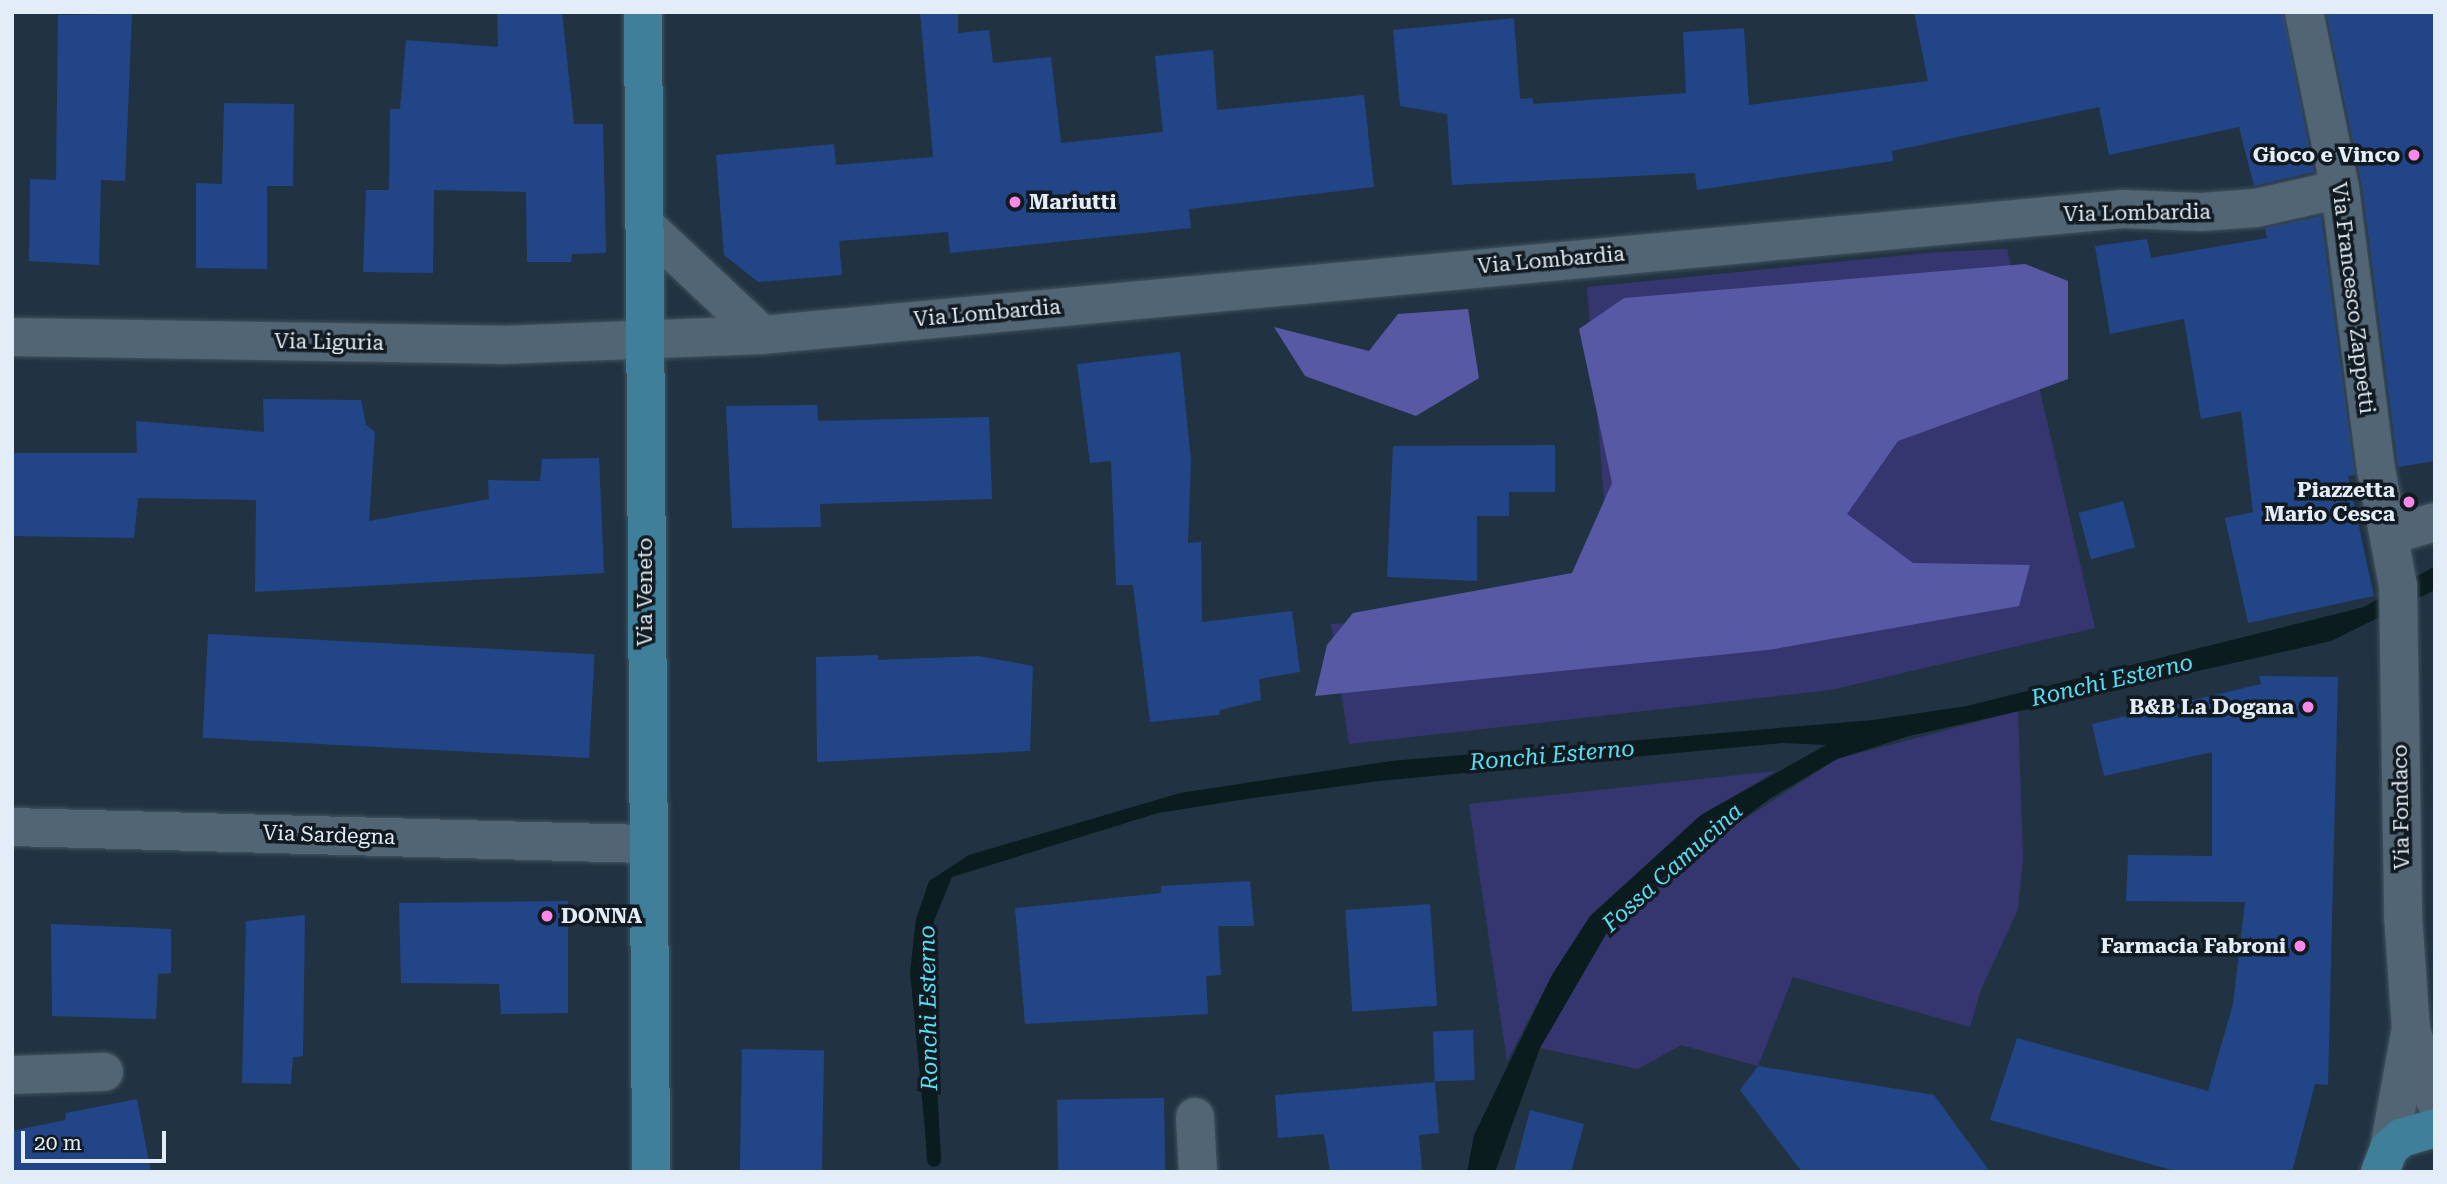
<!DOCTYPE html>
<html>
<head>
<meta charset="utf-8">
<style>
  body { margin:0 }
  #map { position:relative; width:2447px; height:1184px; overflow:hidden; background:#213342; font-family:"Roboto Serif",serif }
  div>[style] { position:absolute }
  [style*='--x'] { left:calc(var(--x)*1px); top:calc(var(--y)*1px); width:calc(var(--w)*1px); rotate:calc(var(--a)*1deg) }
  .green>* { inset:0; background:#35366f }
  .forest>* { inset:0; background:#5859a5 }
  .water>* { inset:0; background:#0a1c1e }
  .stream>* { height:14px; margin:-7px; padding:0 7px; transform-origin:7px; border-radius:7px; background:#0a1c1e }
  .building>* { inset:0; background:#224587; transform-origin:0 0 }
  .roads { filter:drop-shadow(0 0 2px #41525e) drop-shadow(0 0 2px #41525e) }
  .minor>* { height:38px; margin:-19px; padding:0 19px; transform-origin:19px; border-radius:19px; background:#516575 }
  .major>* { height:38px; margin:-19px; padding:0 19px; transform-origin:19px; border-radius:19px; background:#3f7f99 }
  .dots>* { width:19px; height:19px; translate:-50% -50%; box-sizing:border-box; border:4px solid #121a21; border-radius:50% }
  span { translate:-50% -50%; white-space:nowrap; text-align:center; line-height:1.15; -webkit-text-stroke:7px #121a21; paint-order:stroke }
  .poi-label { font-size:21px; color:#e2edf7; font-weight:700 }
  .right { translate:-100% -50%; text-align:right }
  .left { translate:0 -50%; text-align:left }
  .street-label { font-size:21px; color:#e2edf7 }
  .water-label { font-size:23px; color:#56def1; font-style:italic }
  .frame { position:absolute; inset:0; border:14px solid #e2edf7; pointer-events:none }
  .scale { position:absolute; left:21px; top:1131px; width:145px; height:32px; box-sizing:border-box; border:4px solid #e2edf7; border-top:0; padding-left:9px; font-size:21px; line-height:24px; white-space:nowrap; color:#e2edf7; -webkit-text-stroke:5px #121a21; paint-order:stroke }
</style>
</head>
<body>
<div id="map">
  <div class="green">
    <div style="clip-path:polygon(2007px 249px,2095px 628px,1831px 690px,1349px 744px,1331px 624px,1613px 609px,1587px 287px,1936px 252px)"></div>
    <div style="clip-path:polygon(2018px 711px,2023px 858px,2018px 909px,1980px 992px,1970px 1027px,1793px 977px,1758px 1066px,1681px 1045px,1638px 1069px,1540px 1048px,1620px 910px,1715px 838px,1837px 759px)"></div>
    <div style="clip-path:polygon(1776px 771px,1701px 815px,1591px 916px,1552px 975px,1507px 1061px,1469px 804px)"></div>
  </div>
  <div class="forest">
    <div style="clip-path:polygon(2025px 264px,2068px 281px,2068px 379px,1898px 441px,1847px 514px,1913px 563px,2030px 565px,2019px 606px,1768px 650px,1315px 696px,1327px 645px,1353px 613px,1572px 573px,1612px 483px,1579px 329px,1624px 298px)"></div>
    <div style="clip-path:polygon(1468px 309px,1479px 378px,1416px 416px,1305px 376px,1274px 327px,1369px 351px,1398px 314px)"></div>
  </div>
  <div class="water">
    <div style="clip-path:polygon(2435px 566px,2435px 590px,2331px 641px,1909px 736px,1837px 759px,1771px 798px,1620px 910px,1540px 1048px,1495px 1172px,1467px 1172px,1474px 1135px,1552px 975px,1590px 916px,1701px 815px,1826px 745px,1782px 743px,1379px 781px,1246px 799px,1158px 813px,952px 877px,934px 921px,929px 956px,927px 1009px,934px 1160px,928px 1162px,910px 972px,916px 919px,929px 881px,969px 855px,1180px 793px,1391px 761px,1873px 720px,1967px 706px,2364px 607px)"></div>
  </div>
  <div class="stream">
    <div style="--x:925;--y:993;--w:167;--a:86.9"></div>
  </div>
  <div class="building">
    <div style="clip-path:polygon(497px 12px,562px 12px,574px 124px,603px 124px,606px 253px,572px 254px,571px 262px,527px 262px,526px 192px,434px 190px,433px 273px,363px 272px,366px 190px,389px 190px,390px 109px,400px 109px,406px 40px,498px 47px)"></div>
    <div style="clip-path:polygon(920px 12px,958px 12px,958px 33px,989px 30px,993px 63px,1051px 57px,1061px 143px,1163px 132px,1155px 56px,1213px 50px,1217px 110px,1364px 95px,1374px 187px,1189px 209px,1191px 228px,950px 253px,948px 232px,839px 241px,842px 275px,758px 282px,724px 255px,716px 155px,834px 144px,836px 165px,933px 157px)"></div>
    <div style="clip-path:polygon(1914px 12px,2283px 12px,2314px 172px,2254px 186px,2239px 127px,2109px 155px,2099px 107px,1892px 151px,1893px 161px,1697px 190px,1695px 173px,1452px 185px,1447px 114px,1400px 106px,1393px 30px,1514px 18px,1520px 99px,1533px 98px,1533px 104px,1686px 93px,1683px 32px,1744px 28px,1749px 105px,1928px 81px)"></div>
    <div style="clip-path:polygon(2326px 12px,2435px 12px,2435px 461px,2398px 467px,2362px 186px)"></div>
    <div style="clip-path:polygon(132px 14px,125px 181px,101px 180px,99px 265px,29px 261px,30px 179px,56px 180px,58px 15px)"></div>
    <div style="clip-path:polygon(224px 103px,294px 104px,293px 186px,267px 186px,267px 269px,196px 268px,196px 183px,222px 184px)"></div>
    <div style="clip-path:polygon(2321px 216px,2355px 475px,2348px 476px,2374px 596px,2248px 623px,2225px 518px,2253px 512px,2241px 411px,2201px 419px,2184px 319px,2110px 334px,2095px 246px,2147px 239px,2151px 258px,2267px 238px,2265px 228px)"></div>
    <div style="clip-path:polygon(1180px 352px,1191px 461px,1188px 543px,1201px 542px,1202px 622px,1292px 611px,1300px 672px,1259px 679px,1261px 700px,1220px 710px,1219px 715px,1150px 722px,1133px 585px,1116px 585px,1111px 461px,1090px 463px,1077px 364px)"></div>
    <div style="clip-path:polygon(263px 399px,361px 400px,366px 425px,375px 432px,369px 521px,489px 499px,488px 480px,540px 481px,542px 459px,599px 458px,604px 573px,255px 592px,256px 500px,138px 498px,134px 538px,12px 536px,12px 453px,137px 453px,136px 421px,264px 432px)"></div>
    <div style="clip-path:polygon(817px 405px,818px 421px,989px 417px,992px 499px,820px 504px,821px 527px,732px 528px,726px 406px)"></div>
    <div style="clip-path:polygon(1555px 445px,1555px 492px,1509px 492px,1509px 516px,1477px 516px,1477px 581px,1387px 577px,1393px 446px)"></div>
    <div style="left:2123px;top:501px;width:48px;height:46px;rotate:75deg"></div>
    <div style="left:208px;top:634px;width:387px;height:104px;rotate:3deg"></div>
    <div style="clip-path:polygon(878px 655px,878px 660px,979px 656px,1033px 666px,1030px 751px,817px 762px,816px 657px)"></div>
    <div style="clip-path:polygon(2259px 676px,2338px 677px,2328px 1085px,2315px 1084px,2292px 1172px,2179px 1172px,1990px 1120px,2017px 1038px,2208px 1091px,2233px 1004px,2245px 902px,2126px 901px,2128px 855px,2212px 856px,2212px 752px,2104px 776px,2092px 724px,2261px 684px)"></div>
    <div style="clip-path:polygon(1250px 881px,1254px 926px,1218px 926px,1221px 975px,1206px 976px,1208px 1014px,1025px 1024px,1015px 908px,1161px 893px,1161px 886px)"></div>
    <div style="clip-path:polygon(568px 901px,568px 1013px,501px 1014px,499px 984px,401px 983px,399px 903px)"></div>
    <div style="left:1430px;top:904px;width:102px;height:85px;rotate:86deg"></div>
    <div style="clip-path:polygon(305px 915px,303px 1056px,293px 1057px,291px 1084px,242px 1083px,246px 921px)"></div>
    <div style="clip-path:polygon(51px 924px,171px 929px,171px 973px,158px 974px,156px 1019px,52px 1016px)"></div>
    <div style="left:1473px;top:1030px;width:50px;height:40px;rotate:88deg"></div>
    <div style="left:742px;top:1049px;width:82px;height:123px;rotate:1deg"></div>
    <div style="clip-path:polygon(1758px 1066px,1934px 1095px,1990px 1172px,1802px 1172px,1740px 1090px)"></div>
    <div style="clip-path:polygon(1435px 1082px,1439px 1133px,1419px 1135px,1422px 1172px,1330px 1172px,1324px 1134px,1278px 1138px,1275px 1095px)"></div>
    <div style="left:1164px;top:1098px;width:74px;height:107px;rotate:89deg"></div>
    <div style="clip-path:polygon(137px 1099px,151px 1172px,12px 1172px,12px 1131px,65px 1120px,66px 1113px)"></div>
    <div style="clip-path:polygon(1530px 1110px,1584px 1124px,1571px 1172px,1514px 1172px)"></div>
  </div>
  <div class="roads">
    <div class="minor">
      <div style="--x:2304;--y:12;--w:181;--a:78.5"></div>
      <div style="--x:2340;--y:189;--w:282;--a:82.7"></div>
      <div style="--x:2376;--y:469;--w:118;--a:79.3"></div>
      <div style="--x:2398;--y:585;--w:330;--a:89.1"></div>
      <div style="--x:2403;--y:915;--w:113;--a:86"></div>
      <div style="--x:2411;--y:1028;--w:123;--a:100.3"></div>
      <div style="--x:644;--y:224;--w:162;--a:43.2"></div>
      <div style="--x:12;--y:337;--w:489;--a:0.9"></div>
      <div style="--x:501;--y:345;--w:261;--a:-2.2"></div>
      <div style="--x:762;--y:335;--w:1367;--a:-5.29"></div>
      <div style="--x:2123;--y:209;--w:78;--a:2.2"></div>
      <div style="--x:2201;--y:212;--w:55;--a:-4.2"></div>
      <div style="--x:2256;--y:208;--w:86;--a:-12.7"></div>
      <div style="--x:2390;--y:535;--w:47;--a:-16.1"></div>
      <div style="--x:12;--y:827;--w:633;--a:1.54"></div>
      <div style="--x:2411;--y:1030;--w:74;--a:71.1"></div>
      <div style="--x:12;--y:1075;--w:92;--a:-1.9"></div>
      <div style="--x:1195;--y:1117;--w:55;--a:86.9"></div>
    </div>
    <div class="major">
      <div style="--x:643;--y:12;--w:1160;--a:89.6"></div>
      <div style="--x:2380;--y:1172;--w:25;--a:-69"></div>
      <div style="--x:2389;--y:1149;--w:16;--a:-43"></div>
      <div style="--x:2401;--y:1138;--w:35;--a:-16"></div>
    </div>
  </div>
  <div class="dots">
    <div style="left:2414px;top:155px;background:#fb87e6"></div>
    <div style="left:1015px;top:202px;background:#fb87e6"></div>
    <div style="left:2409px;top:502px;background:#fb87e6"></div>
    <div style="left:2308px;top:707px;background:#fb87e6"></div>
    <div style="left:547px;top:916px;background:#fb87e6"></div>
    <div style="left:2300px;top:946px;background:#fb87e6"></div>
  </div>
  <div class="poi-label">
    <span class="right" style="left:2400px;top:155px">Gioco e Vinco</span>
    <span class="left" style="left:1029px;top:202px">Mariutti</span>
    <span class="right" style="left:2395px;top:502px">Piazzetta<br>Mario Cesca</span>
    <span class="right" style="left:2294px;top:707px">B&amp;B La Dogana</span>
    <span class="left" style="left:561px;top:916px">DONNA</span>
    <span class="right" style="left:2286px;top:946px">Farmacia Fabroni</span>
  </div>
  <div class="street-label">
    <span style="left:2137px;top:213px;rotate:-1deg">Via Lombardia</span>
    <span style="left:1551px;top:260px;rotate:-5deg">Via Lombardia</span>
    <span style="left:2353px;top:298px;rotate:83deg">Via Francesco Zappetti</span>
    <span style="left:987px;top:313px;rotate:-5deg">Via Lombardia</span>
    <span style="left:329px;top:342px;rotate:1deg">Via Liguria</span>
    <span style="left:645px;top:592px;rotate:-90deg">Via Veneto</span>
    <span style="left:2401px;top:807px;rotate:-91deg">Via Fondaco</span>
    <span style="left:329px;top:835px;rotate:2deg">Via Sardegna</span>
  </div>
  <div class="water-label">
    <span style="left:2112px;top:681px;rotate:-13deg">Ronchi Esterno</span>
    <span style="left:1552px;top:756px;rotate:-5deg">Ronchi Esterno</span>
    <span style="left:1673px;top:868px;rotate:-42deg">Fossa Camucina</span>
    <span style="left:929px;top:1008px;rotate:-91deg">Ronchi Esterno</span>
  </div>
  <div class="frame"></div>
  <div class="scale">20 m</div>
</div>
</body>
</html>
